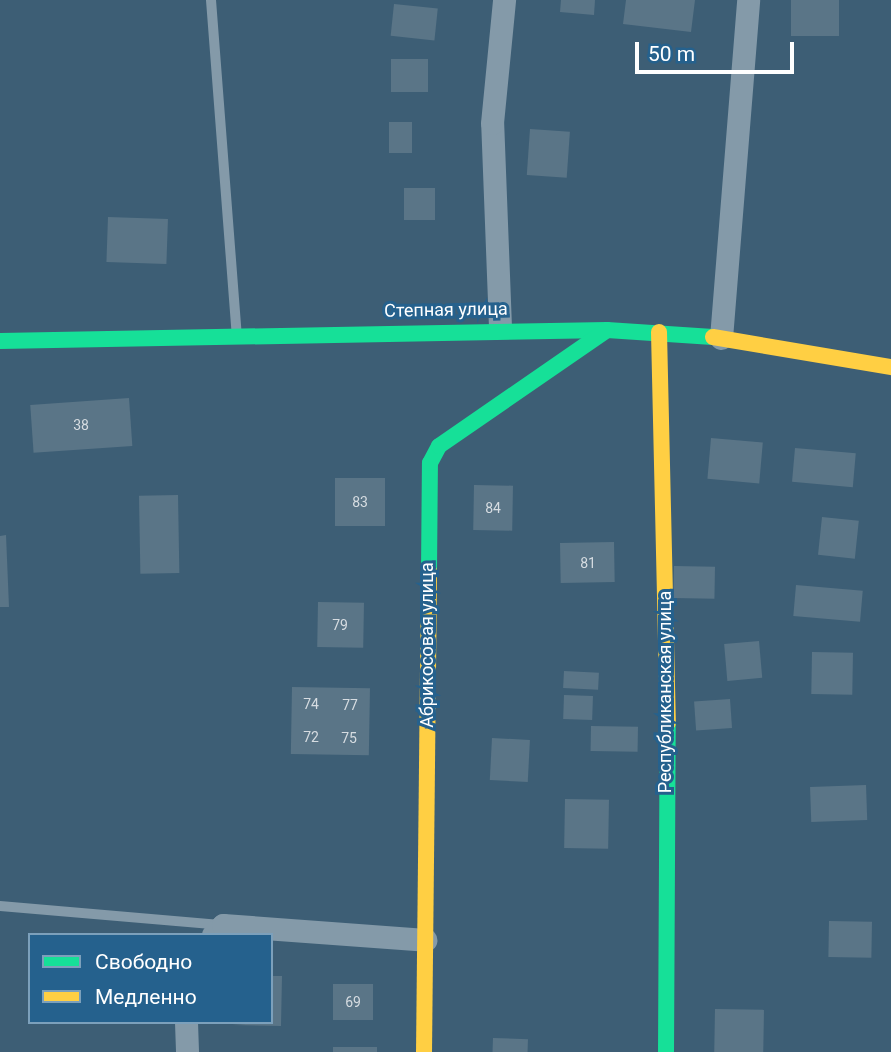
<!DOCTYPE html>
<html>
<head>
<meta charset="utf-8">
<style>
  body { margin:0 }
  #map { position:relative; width:891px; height:1052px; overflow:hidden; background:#3d5e75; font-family:Roboto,sans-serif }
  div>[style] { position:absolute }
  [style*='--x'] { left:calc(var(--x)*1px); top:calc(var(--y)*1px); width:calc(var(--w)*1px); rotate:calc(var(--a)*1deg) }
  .building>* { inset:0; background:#5a7587; transform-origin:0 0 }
  .lane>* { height:10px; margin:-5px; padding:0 5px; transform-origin:5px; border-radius:5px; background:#849aa9 }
  .street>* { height:23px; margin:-11.5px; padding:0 11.5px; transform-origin:11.5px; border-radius:11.5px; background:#849aa9 }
  .fast>* { height:16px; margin:-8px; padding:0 8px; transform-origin:8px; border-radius:8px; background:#16e098 }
  .slow>* { height:16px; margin:-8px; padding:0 8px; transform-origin:8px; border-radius:8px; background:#ffcf43 }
  span { translate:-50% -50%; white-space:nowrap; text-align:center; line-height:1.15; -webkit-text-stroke:6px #25618d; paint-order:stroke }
  .number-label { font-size:14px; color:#d6dce1 }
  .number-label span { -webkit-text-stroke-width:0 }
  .street-label { font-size:18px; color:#fff }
  .legend { position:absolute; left:28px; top:933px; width:245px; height:91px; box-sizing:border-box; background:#25618d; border:2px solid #7ca0bb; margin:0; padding:9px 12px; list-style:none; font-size:21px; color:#fff }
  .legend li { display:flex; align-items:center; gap:14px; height:35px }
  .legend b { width:35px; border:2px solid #7ca0bb }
  .scale { position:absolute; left:635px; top:42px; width:159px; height:32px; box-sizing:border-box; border:4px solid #fff; border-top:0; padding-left:9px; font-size:21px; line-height:24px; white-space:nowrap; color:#fff; -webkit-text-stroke:5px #25618d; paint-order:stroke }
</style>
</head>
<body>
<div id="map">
  <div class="building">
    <div style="clip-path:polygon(561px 0,595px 0,594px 15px,560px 12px)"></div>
    <div style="clip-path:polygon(626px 0,695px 0,691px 32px,623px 24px)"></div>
    <div style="left:791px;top:0;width:48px;height:36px"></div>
    <div style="left:394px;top:4px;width:44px;height:32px;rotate:6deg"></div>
    <div style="left:391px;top:59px;width:37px;height:33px"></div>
    <div style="left:389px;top:122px;width:23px;height:31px"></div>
    <div style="left:530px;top:129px;width:40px;height:46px;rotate:4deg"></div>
    <div style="left:404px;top:188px;width:31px;height:32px"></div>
    <div style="left:108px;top:217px;width:60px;height:45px;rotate:2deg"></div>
    <div style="left:129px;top:398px;width:48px;height:99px;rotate:86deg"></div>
    <div style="left:711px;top:438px;width:52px;height:41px;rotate:5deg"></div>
    <div style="left:795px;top:448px;width:61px;height:34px;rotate:5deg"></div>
    <div style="left:335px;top:478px;width:50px;height:48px"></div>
    <div style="left:474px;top:485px;width:39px;height:45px;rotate:1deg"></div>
    <div style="left:178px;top:495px;width:78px;height:39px;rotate:89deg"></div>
    <div style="left:822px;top:517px;width:37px;height:38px;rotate:6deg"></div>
    <div style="clip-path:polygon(6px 535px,9px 607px,0 607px,0 536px)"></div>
    <div style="left:614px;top:542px;width:40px;height:54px;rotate:89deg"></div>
    <div style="left:674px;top:566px;width:41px;height:32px;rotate:1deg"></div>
    <div style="left:796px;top:585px;width:67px;height:31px;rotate:5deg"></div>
    <div style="left:318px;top:602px;width:46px;height:45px;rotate:1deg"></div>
    <div style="left:759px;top:641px;width:37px;height:35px;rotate:85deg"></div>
    <div style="left:812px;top:652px;width:41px;height:42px;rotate:1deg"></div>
    <div style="left:564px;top:671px;width:35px;height:17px;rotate:3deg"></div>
    <div style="left:292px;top:687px;width:78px;height:67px;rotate:1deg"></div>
    <div style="left:564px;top:695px;width:29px;height:24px;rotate:2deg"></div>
    <div style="left:730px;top:699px;width:29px;height:36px;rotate:86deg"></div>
    <div style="left:591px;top:726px;width:47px;height:25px;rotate:1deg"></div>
    <div style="left:492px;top:738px;width:38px;height:42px;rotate:3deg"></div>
    <div style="left:866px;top:785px;width:35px;height:56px;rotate:88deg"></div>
    <div style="left:565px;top:799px;width:44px;height:49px;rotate:1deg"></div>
    <div style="left:829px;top:921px;width:43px;height:36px;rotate:1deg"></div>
    <div style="clip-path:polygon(271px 976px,282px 976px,281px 1026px,232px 1025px,271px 1022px)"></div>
    <div style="left:333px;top:984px;width:40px;height:36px"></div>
    <div style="left:715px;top:1009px;width:49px;height:43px;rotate:1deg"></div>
    <div style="left:493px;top:1038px;width:35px;height:14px;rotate:2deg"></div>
    <div style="left:333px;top:1047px;width:44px;height:5px"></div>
  </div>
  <div class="lane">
    <div style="--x:211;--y:0;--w:336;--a:85.6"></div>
    <div style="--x:0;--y:906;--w:221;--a:4.9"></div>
  </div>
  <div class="street">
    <div style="--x:500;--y:327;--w:204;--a:-92.2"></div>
    <div style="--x:492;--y:123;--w:124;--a:-84.4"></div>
    <div style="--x:721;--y:338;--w:339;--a:-85.4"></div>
    <div style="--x:213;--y:935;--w:14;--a:-45"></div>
    <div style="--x:223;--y:925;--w:203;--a:4.2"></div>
    <div style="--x:186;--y:1022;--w:30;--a:88"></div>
  </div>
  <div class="fast">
    <div style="--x:0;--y:341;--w:607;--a:-1.04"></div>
    <div style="--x:607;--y:330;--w:106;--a:3.8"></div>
    <div style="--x:429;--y:571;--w:108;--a:-89.5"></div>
    <div style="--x:430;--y:463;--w:19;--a:-62"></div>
    <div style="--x:439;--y:446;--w:204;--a:-34.6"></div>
    <div style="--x:666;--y:1052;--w:329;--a:-89.7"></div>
  </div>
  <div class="slow">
    <div style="--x:659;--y:332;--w:391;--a:88.7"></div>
    <div style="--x:713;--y:337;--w:181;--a:9.6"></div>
    <div style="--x:424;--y:1052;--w:481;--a:-89.4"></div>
  </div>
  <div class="number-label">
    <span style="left:81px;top:425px">38</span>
    <span style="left:360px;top:502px">83</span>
    <span style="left:493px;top:508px">84</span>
    <span style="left:588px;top:563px">81</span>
    <span style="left:340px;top:625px">79</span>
    <span style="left:311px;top:704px">74</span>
    <span style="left:350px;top:705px">77</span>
    <span style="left:311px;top:737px">72</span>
    <span style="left:349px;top:738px">75</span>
    <span style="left:353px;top:1002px">69</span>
  </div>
  <div class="street-label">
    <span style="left:446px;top:310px;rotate:-1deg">Степная улица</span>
    <span style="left:427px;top:645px;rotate:-90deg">Абрикосовая улица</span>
    <span style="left:665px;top:692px;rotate:-90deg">Республиканская улица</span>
  </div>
  <ul class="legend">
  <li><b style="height:9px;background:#16e098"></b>Свободно</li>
  <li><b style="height:9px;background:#ffcf43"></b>Медленно</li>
  </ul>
  <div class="scale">50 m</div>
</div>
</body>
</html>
